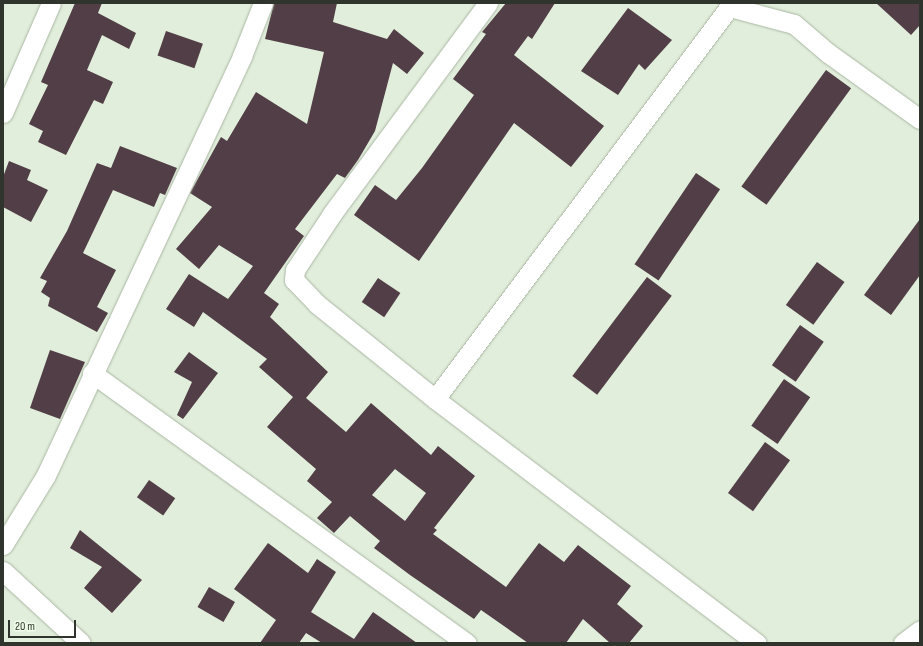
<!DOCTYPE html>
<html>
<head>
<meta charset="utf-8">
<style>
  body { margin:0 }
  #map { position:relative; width:923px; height:646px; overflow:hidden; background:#e1eedb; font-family:"Sofia Sans Condensed",sans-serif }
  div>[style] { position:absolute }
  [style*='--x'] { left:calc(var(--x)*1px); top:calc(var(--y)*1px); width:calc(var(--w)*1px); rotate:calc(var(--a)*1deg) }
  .building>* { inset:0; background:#513e46; transform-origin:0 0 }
  .roads { filter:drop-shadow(0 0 1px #a9b6a3) drop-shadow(0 0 1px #a9b6a3) }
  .minor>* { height:19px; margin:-9.5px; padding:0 9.5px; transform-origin:9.5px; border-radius:9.5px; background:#fff }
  span { translate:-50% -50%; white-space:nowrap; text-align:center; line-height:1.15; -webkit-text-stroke:4px #effce8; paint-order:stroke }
  .frame { position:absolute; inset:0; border:4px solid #2f342c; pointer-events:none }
  .scale { position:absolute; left:8px; top:620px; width:68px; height:18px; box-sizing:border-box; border:2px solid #2f342c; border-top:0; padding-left:5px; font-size:12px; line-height:14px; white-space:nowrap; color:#2f342c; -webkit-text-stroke:3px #effce8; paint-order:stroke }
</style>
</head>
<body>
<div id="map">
  <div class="building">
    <div style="clip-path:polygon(75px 3px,102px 3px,98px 13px,136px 33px,129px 49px,102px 35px,87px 70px,113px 82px,103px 104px,94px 100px,66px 155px,38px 142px,43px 131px,29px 124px,48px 85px,41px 82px)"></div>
    <div style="clip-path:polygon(evenodd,274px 3px,337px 3px,333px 22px,387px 39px,394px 29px,424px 53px,407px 74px,393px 63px,375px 131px,358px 160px,345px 178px,337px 174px,295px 229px,304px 236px,264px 293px,279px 304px,270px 317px,328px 372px,306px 398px,346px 432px,371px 403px,431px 455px,438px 446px,475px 476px,434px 528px,437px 530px,433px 534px,506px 587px,539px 543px,564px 562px,578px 545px,631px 586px,617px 604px,643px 626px,629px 643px,610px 643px,583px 619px,566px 643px,528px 643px,481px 610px,474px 619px,410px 575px,374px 548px,380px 541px,350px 516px,334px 533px,317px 518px,332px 502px,307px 481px,316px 469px,267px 427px,293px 397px,259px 367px,267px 359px,203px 312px,194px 327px,166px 309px,189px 274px,228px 299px,253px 266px,219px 245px,199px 269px,176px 249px,212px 207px,190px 193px,221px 137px,227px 141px,256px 92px,307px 124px,324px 52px,265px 39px,274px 3px,395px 469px,426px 493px,405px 521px,372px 495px,395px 469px)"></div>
    <div style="clip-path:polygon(506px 3px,555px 3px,532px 39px,528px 36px,514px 55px,604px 126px,571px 167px,514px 123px,419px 261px,354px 215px,375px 185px,396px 200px,422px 168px,474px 95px,453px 79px,486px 34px,482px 32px)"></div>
    <div style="clip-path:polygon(876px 3px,920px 3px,920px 25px,911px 35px)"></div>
    <div style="clip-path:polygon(628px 8px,672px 40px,645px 70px,639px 64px,618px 95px,581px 71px)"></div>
    <div style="left:166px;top:31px;width:39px;height:26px;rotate:19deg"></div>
    <div style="left:826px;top:70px;width:31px;height:144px;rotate:36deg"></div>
    <div style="clip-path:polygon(120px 146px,177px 168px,165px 195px,160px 193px,154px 207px,113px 190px,83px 253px,116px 270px,97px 307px,108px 313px,97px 332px,48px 306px,50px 298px,41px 292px,47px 281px,40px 278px,67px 231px,97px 163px,111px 168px)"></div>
    <div style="clip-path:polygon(9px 161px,31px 170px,27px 180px,48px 190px,31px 222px,3px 207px,3px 177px)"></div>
    <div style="left:696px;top:173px;width:29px;height:110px;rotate:34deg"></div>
    <div style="clip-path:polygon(920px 219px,920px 275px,891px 315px,864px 295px)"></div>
    <div style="left:817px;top:262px;width:34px;height:53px;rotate:36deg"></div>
    <div style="left:647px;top:277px;width:31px;height:124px;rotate:37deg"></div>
    <div style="left:378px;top:278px;width:27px;height:29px;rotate:34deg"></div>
    <div style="left:800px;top:325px;width:29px;height:49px;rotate:35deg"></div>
    <div style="clip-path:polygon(50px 350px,85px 362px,60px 419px,30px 408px)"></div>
    <div style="clip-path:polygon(189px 352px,218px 373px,183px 419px,177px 415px,192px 382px,174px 372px)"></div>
    <div style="left:784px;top:379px;width:32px;height:57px;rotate:35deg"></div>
    <div style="left:765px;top:442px;width:31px;height:63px;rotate:36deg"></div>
    <div style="left:149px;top:480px;width:32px;height:21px;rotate:35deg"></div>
    <div style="clip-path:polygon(80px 530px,142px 580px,112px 613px,84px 588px,102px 567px,70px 548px)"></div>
    <div style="clip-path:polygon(268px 543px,308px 573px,317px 559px,336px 572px,311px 612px,354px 639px,373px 612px,417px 643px,322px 643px,306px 633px,299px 643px,260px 643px,276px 620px,234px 589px)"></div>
    <div style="left:209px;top:587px;width:30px;height:23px;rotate:30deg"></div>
  </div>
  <div class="roads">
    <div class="minor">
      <div style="--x:488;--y:3;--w:262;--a:126.5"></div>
      <div style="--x:332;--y:214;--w:67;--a:123.5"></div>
      <div style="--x:295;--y:270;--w:10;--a:96"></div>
      <div style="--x:294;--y:280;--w:33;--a:46"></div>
      <div style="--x:317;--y:304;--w:151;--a:38.8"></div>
      <div style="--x:435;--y:399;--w:404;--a:37.2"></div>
      <div style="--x:730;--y:7;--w:66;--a:14.9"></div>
      <div style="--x:794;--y:24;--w:45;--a:40.5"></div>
      <div style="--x:828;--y:53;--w:113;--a:35.7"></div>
      <div style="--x:3;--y:113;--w:120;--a:-66.4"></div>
      <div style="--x:92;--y:373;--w:462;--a:35.8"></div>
      <div style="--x:435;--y:399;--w:495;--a:-53.1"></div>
      <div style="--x:3;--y:545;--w:82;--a:-58.4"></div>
      <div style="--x:46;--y:475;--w:463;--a:-64.9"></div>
      <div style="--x:242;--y:56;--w:57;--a:-68.4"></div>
      <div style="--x:3;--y:571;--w:106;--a:42.7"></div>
      <div style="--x:903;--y:643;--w:21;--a:-37"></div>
    </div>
  </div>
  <div class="frame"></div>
  <div class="scale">20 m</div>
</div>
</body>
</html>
